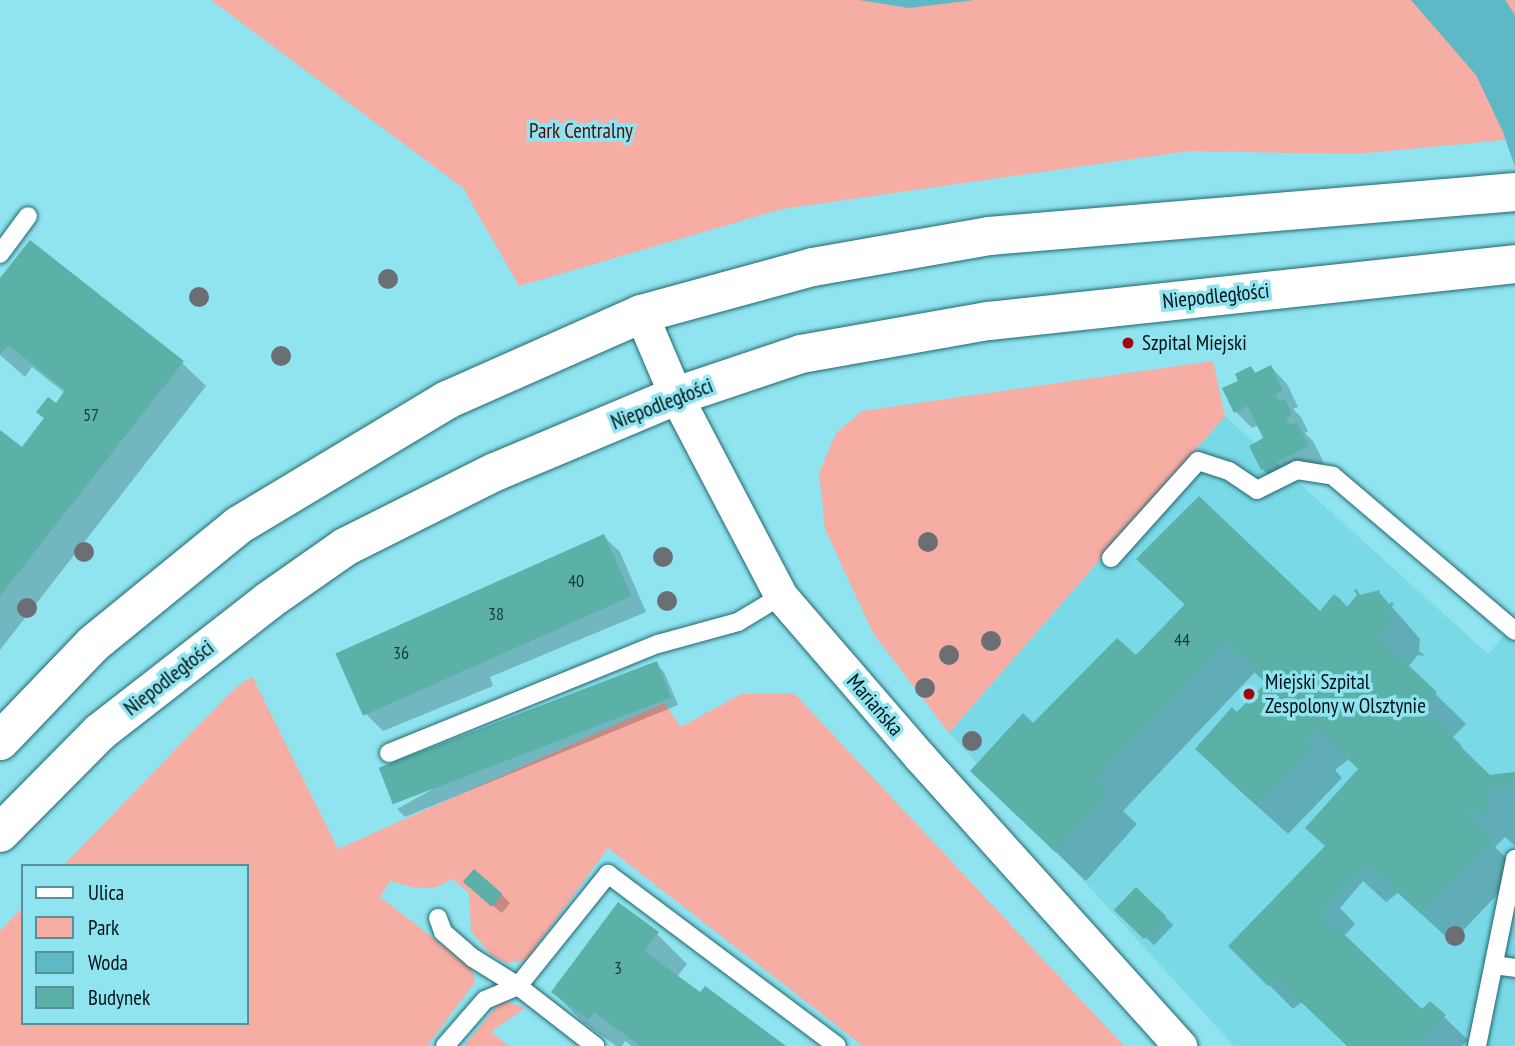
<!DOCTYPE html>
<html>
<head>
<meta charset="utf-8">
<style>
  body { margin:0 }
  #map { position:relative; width:1515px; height:1046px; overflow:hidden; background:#8fe4f0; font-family:"PT Sans Narrow",sans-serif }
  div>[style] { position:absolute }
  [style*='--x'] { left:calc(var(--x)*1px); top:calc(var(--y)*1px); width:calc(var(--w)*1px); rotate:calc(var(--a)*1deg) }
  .built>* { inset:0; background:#79d9e7 }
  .green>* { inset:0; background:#f5ada4 }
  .water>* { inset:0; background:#5db9c6 }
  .shadow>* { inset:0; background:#0003; transform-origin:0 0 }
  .building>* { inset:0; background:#5bb1a8; transform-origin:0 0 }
  .roads { filter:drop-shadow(0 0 2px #23676f) drop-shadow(0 0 2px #23676f) }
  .service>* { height:18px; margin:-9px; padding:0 9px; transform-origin:9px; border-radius:9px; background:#fff }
  .minor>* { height:33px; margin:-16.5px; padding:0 16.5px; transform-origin:16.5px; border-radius:16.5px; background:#fff }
  .tertiary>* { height:38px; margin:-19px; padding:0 19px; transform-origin:19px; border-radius:19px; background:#fff }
  .trees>* { width:20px; height:20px; margin:-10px; border-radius:50%; background:#6b6e73 }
  .dots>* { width:19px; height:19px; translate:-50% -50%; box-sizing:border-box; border:4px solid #8fe4f0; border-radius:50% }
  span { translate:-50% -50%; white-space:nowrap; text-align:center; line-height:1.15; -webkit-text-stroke:7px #8fe4f0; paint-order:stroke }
  .number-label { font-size:18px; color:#173a3a }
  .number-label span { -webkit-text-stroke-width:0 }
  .park-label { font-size:21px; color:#4e0d0c }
  .street-label { font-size:21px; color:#001215 }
  .poi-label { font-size:21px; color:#001215 }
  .left { translate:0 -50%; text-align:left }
  .legend { position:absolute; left:21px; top:864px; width:228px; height:161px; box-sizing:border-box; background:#8fe4f0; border:2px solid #569098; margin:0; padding:9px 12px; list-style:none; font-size:21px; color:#001215 }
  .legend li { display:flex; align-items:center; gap:14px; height:35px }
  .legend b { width:35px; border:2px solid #569098 }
</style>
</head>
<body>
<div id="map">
  <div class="built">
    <div style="clip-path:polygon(1225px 416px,1488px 654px,1515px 623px,1515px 1046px,1234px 1046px,949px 733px)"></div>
  </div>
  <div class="green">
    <div style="clip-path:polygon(211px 0,1515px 0,1515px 139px,1356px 154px,1189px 151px,782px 209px,519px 286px,463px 188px)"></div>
    <div style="clip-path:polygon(1213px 361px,1225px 416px,949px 733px,873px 633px,825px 529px,819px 473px,836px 433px,862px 411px)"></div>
    <div style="clip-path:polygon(252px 676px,338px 849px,664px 703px,681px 727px,741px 694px,794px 693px,1124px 1046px,863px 1046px,608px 848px,526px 960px,506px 963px,491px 955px,471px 931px,469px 893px,452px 879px,437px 887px,416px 888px,390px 881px,380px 897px,471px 967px,474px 974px,475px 982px,427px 1046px,0 1046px,0 931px,23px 907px,23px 1023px,247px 1023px,247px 866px,63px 866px,231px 692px)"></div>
    <div style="clip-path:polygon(502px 1000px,525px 1008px,491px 1032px,509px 1046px,464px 1046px)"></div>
  </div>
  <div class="water">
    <div style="clip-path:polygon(859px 0,974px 0,909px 8px)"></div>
    <div style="clip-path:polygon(1411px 0,1505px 0,1515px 15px,1515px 167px,1503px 132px,1476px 75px)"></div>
  </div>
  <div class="shadow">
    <div style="clip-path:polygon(0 281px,182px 363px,206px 386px,0 650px,0 432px,22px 449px,65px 393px,32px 367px,25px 377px,0 355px)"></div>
    <div style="clip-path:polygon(1271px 367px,1287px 384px,1298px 407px,1293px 409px,1301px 417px,1308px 431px,1305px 433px,1313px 441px,1324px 463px,1279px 485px,1262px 469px,1266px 439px,1259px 425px,1252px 428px,1236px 412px,1240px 381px,1251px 368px,1257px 374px)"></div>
    <div style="clip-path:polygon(603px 536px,620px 552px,646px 612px,490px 677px,493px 686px,383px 731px,359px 707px)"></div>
    <div style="clip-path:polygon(1138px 559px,1320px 613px,1337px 596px,1348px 607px,1360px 595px,1379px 592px,1420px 639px,1419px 651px,1425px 656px,1418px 655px,1408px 667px,1466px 724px,1452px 738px,1491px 776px,1515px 774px,1515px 846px,1505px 837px,1495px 847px,1515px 867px,1515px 876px,1452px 942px,1398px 893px,1386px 902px,1363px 881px,1340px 908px,1355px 924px,1344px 936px,1423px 1012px,1444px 1017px,1468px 1040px,1462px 1046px,1349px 1046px,1302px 1002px,1293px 1009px,1231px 946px,1327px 847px,1361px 769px,1350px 758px,1335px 770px,1342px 778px,1288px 834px,1227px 779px,1197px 749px,1268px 683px,1256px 671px,1123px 811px,1137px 824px,1086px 881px,1002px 801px,1033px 725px,1136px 657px,1186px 606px)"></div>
    <div style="clip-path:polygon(656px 664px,664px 672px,678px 705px,405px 817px,397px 809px)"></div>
    <div style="left:1136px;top:889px;width:52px;height:28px;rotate:44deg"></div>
    <div style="clip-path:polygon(473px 890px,502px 895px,510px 903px,502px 913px)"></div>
    <div style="clip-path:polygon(657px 934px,687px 964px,677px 977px,783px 1046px,632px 1046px,625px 1041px,622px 1046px,616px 1046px,583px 1022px,553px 992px)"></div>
  </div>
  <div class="building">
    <div style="clip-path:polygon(30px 240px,184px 361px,0 596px,0 430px,22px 447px,44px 418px,36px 412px,48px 397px,56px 403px,65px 390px,8px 345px,0 355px,0 278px)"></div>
    <div style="clip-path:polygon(1271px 365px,1283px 390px,1275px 394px,1279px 401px,1285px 399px,1292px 415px,1286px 418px,1290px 425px,1297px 422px,1309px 446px,1261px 470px,1249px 446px,1263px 438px,1248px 406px,1234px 413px,1222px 388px,1238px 381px,1235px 374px,1251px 366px,1255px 373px)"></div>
    <div style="clip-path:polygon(1199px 496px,1320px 611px,1334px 594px,1347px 607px,1357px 595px,1354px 590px,1357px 589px,1360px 595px,1380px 590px,1378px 596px,1388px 605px,1392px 602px,1394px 605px,1389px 608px,1390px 621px,1396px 625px,1393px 628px,1388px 626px,1378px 637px,1437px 692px,1423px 707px,1462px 746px,1459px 750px,1488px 775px,1515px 772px,1515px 785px,1489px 789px,1489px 817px,1482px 816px,1474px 808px,1466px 816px,1491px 840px,1420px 913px,1367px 864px,1321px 912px,1422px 1009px,1430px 1001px,1446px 1015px,1417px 1046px,1347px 1046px,1277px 979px,1268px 986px,1228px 946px,1325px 846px,1305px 828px,1358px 769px,1318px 729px,1306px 739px,1313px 747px,1256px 805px,1195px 749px,1232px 707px,1237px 712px,1266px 683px,1253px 671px,1256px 669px,1226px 642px,1094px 780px,1108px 793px,1055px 852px,970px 771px,1023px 713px,1033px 723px,1117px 638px,1136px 655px,1185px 604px,1136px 559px)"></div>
    <div style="left:604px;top:534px;width:68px;height:294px;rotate:66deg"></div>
    <div style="left:657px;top:661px;width:39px;height:298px;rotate:69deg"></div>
    <div style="left:474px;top:869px;width:38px;height:17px;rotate:41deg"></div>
    <div style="left:1136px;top:887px;width:42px;height:32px;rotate:44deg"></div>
    <div style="clip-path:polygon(618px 902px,659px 932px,644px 951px,700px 992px,705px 986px,786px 1046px,640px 1046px,594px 1012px,589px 1020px,551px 992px)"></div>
  </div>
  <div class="roads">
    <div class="service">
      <div style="--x:0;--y:254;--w:47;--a:-53.6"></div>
      <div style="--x:1111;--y:558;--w:130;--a:-48.1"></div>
      <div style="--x:1198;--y:461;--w:33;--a:18"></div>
      <div style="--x:1229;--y:471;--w:34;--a:34"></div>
      <div style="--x:1257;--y:490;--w:45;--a:-26.6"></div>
      <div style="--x:1297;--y:470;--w:36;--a:9"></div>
      <div style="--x:1333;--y:476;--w:239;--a:40.4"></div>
      <div style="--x:389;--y:753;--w:290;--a:-22.1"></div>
      <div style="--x:658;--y:644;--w:83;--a:-15.4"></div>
      <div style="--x:738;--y:622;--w:50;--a:-31.2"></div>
      <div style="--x:438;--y:918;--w:15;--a:70"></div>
      <div style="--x:443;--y:932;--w:40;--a:41"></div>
      <div style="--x:473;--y:958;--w:53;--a:31.9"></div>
      <div style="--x:518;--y:986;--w:144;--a:-51.2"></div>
      <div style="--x:608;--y:874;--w:286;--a:36.9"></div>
      <div style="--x:1494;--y:965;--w:21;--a:8"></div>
      <div style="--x:445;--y:1046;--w:61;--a:-49"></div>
      <div style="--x:485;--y:1000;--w:36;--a:-23"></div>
      <div style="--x:518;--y:986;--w:98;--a:37.9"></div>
      <div style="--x:1477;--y:1046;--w:191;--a:-78.5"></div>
    </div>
    <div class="minor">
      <div style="--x:641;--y:314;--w:89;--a:66.9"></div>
      <div style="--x:676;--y:396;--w:226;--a:62.3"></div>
      <div style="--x:781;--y:596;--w:213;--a:49.2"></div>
      <div style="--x:920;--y:757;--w:389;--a:48"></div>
    </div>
    <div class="tertiary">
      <div style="--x:0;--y:741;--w:134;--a:-46.2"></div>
      <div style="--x:93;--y:644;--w:188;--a:-39.2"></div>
      <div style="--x:239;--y:525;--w:243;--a:-31"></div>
      <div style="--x:447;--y:400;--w:212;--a:-23.9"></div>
      <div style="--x:641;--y:314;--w:178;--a:-15.3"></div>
      <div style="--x:813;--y:267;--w:179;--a:-10"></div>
      <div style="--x:989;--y:236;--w:528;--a:-4.78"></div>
      <div style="--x:0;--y:833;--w:142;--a:-45.3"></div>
      <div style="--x:100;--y:732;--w:213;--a:-37.9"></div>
      <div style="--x:268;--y:601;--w:94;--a:-35"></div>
      <div style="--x:345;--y:547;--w:168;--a:-26.6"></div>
      <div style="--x:495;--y:472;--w:196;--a:-22.8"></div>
      <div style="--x:676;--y:396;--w:132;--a:-18.6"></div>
      <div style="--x:801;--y:354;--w:191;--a:-10"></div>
      <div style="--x:989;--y:321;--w:529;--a:-6.18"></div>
    </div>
  </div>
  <div class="trees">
    <div style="left:388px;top:279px"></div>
    <div style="left:199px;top:297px"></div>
    <div style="left:281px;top:356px"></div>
    <div style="left:928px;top:542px"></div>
    <div style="left:84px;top:552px"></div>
    <div style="left:663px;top:557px"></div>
    <div style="left:667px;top:601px"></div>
    <div style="left:27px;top:608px"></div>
    <div style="left:991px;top:641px"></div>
    <div style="left:949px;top:655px"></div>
    <div style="left:925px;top:688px"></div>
    <div style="left:972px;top:741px"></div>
    <div style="left:1455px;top:936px"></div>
  </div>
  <div class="dots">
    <div style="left:1128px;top:343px;background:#a20711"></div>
    <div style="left:1249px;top:694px;background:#a20711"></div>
  </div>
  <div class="number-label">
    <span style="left:91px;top:415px">57</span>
    <span style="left:576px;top:581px">40</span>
    <span style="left:496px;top:614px">38</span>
    <span style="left:1182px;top:640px">44</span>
    <span style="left:401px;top:653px">36</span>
    <span style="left:618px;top:968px">3</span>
  </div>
  <div class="park-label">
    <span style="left:581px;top:131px">Park Centralny</span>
  </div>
  <div class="street-label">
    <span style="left:1216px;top:296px;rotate:-6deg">Niepodległości</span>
    <span style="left:662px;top:404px;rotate:-21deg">Niepodległości</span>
    <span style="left:169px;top:678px;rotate:-38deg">Niepodległości</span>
    <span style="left:875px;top:705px;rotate:49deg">Mariańska</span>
  </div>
  <div class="poi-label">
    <span class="left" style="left:1142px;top:343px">Szpital Miejski</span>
    <span class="left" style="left:1265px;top:694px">Miejski Szpital<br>Zespolony w Olsztynie</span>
  </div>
  <ul class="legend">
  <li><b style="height:9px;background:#fff"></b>Ulica</li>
  <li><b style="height:19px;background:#f5ada4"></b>Park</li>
  <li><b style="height:19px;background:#5db9c6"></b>Woda</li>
  <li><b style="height:19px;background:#5bb1a8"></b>Budynek</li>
  </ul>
</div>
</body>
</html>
